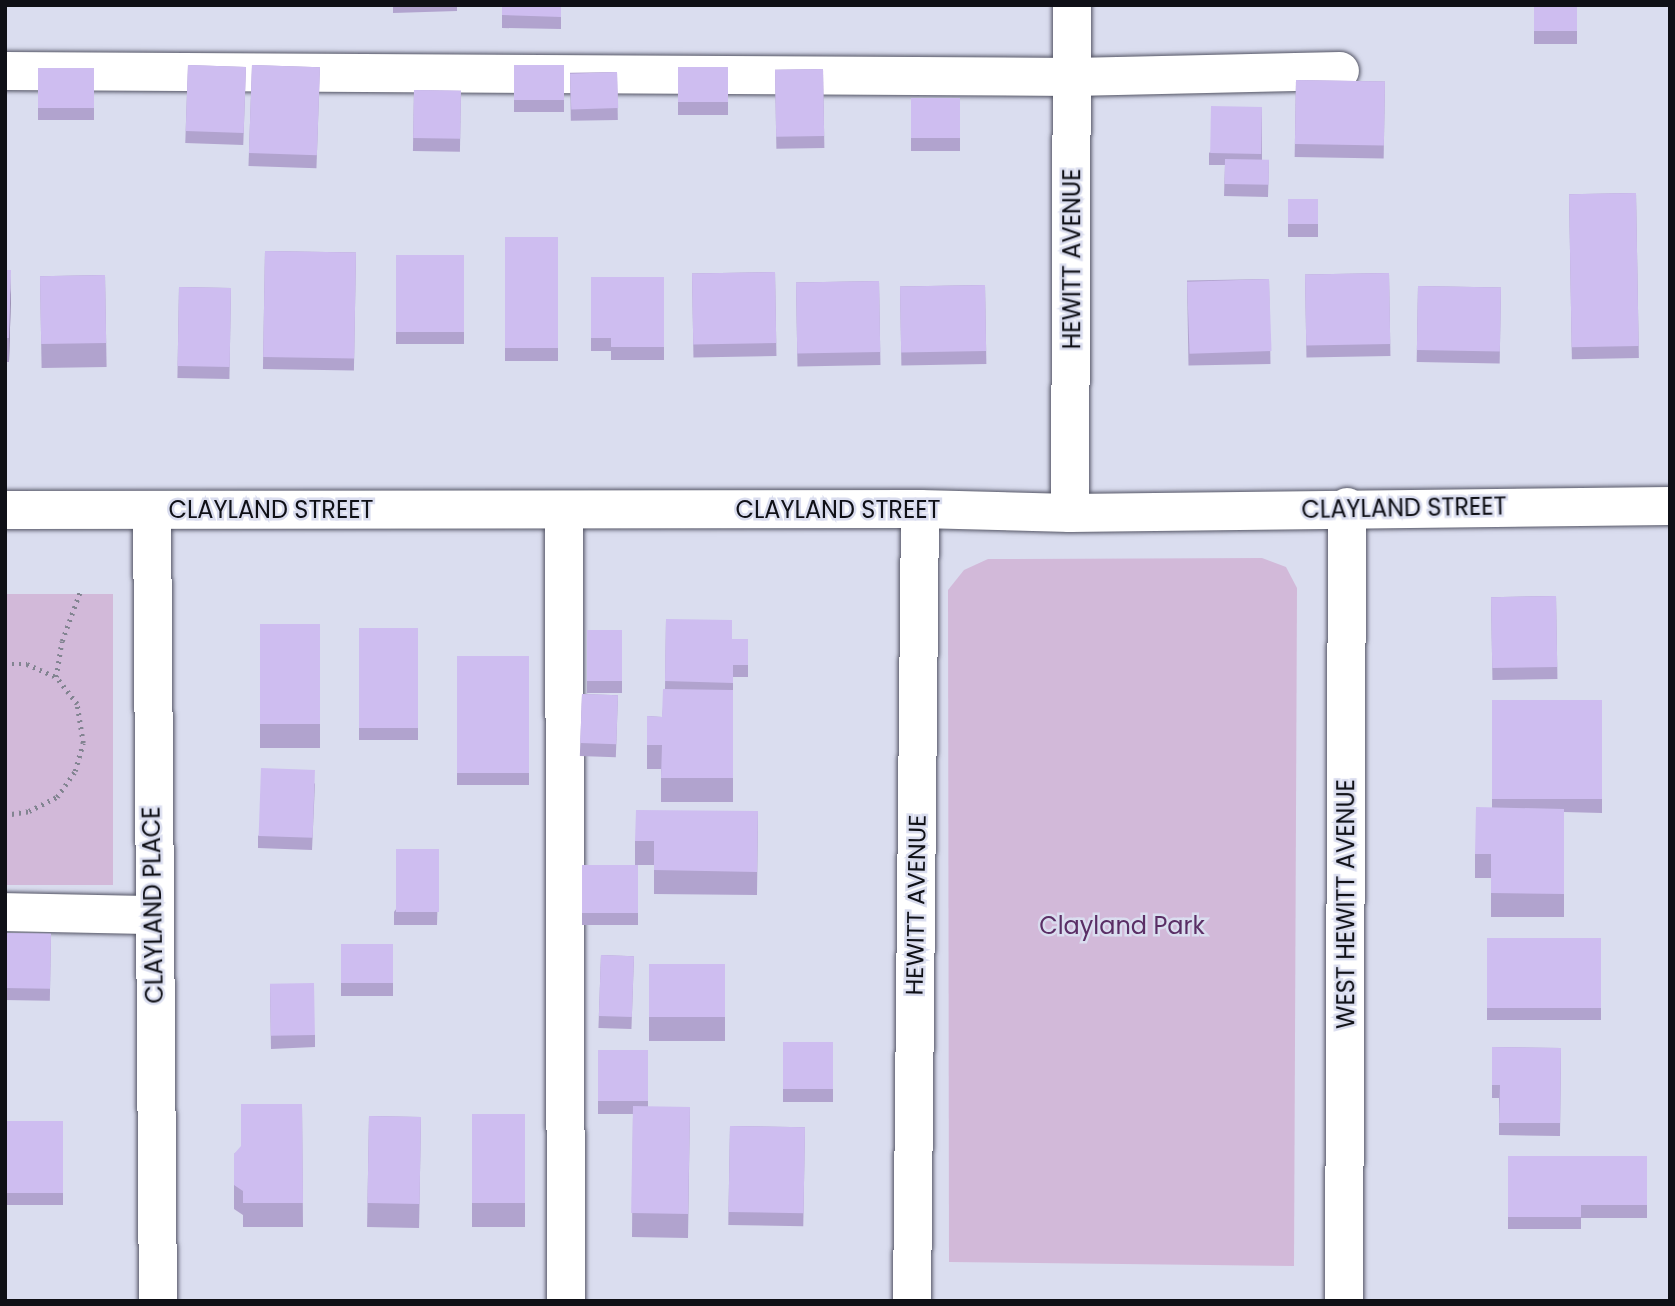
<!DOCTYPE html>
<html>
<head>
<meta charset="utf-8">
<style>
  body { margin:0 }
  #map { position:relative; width:1675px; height:1306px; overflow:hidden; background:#daddef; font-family:Poppins,sans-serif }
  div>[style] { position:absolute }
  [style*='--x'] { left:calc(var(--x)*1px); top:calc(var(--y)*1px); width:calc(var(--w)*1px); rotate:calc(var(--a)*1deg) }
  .green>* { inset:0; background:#d2b9d9; transform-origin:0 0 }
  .path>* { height:4.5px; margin-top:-2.25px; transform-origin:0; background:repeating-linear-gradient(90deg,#828491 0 2px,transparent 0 7px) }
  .roads { filter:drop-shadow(0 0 2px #545565) drop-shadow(0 0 2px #545565) }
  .minor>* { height:38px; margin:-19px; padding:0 19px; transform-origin:19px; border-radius:19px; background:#fff }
  .wall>* { inset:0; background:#b1a3ce; transform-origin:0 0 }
  .shaded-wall>* { inset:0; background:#9084a8 }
  .building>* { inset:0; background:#cebdf0; transform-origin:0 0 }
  span { translate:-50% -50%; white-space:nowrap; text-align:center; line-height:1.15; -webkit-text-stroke:5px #daddef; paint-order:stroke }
  .street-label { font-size:24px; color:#0f1016 }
  .park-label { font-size:24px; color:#5a2e65 }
  .frame { position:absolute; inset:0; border:7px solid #0f1016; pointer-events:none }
</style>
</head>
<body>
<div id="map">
  <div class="green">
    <div style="clip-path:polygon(1262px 558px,1286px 567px,1297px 588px,1294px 1266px,949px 1262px,948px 590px,964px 570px,988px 559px)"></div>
    <div style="left:113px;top:594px;width:291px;height:108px;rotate:90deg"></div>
  </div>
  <div class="path">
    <div style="--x:5;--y:664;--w:22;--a:0"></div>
    <div style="--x:27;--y:664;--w:32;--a:24"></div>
    <div style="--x:5;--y:815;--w:24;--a:-9"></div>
    <div style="--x:29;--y:811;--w:31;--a:-27"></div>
    <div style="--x:57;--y:797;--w:32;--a:-55"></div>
    <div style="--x:75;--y:771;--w:29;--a:-74"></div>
    <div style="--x:83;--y:743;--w:39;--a:-99"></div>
    <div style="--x:77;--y:704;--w:34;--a:-128"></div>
    <div style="--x:56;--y:677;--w:36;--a:-81"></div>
    <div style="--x:62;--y:641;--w:55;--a:-69.9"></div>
  </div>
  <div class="roads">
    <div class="minor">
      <div style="--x:5;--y:71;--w:1068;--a:0.32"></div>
      <div style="--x:1073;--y:77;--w:267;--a:-1.3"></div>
      <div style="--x:5;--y:510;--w:915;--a:-0.06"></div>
      <div style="--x:920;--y:509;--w:150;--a:1.5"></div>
      <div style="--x:1070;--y:513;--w:600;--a:-0.67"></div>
      <div style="--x:152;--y:510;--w:791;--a:89.57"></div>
      <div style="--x:564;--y:510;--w:791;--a:89.86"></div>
      <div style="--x:1070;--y:513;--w:508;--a:-89.77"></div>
      <div style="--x:5;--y:912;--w:147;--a:1.2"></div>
      <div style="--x:912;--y:1301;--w:792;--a:-89.42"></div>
      <div style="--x:1344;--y:1301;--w:794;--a:-89.78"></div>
    </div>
  </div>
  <div class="wall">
    <div style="clip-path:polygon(393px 5px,457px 5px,457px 11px,393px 13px)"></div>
    <div style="clip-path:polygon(561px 5px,561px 29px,502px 28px,502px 15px)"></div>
    <div style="left:1534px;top:5px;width:43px;height:39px"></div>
    <div style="left:188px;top:65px;width:58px;height:78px;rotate:2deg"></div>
    <div style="left:252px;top:65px;width:68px;height:101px;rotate:2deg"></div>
    <div style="left:514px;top:65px;width:50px;height:47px"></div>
    <div style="left:678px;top:67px;width:50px;height:48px"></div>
    <div style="left:38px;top:68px;width:56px;height:52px"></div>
    <div style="left:823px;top:69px;width:79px;height:48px;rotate:89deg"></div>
    <div style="left:617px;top:72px;width:48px;height:47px;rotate:89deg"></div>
    <div style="left:1296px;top:80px;width:89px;height:77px;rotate:1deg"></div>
    <div style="left:414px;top:90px;width:47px;height:61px;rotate:1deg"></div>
    <div style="left:911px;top:98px;width:49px;height:53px"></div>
    <div style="clip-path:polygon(1262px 107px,1262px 160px,1269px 160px,1268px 197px,1224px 196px,1225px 165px,1209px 165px,1209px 153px)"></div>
    <div style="left:1636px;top:193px;width:165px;height:67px;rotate:89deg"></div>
    <div style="left:1318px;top:199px;width:38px;height:30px;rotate:90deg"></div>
    <div style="left:558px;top:237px;width:124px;height:53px;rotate:90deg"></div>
    <div style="left:265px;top:251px;width:91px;height:118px;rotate:1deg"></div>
    <div style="left:396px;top:255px;width:68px;height:89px"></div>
    <div style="clip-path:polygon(5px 270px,11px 294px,9px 362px,5px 362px)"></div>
    <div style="left:775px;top:272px;width:84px;height:83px;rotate:89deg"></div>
    <div style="left:1389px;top:273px;width:83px;height:84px;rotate:89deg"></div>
    <div style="left:105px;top:275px;width:92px;height:65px;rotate:89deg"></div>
    <div style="clip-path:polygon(591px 277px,664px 277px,664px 360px,611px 360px,611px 351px,591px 351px)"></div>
    <div style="left:1269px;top:279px;width:85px;height:82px;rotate:89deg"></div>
    <div style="left:879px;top:281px;width:84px;height:83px;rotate:89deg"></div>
    <div style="left:985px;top:285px;width:79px;height:85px;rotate:89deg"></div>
    <div style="left:1418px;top:286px;width:83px;height:76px;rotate:1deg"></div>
    <div style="left:179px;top:287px;width:52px;height:91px;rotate:1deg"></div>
    <div style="left:1556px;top:596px;width:83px;height:65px;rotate:89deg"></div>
    <div style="clip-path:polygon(666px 619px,732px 639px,748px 639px,748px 677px,733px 677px,733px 802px,661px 802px,661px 769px,647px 769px,647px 716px,662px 717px,665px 689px)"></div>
    <div style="left:260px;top:624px;width:60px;height:124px"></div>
    <div style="left:359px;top:628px;width:59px;height:112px"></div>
    <div style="left:587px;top:630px;width:35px;height:63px"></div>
    <div style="left:529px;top:656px;width:129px;height:72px;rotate:90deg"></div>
    <div style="left:582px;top:694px;width:36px;height:62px;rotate:2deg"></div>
    <div style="clip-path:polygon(1492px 700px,1602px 700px,1602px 813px,1564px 812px,1564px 917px,1491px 917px,1491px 878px,1475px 878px,1475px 854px,1492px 808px)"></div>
    <div style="clip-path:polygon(315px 783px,312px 850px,258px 848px,258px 836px)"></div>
    <div style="clip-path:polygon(758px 811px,757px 895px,654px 894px,654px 865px,635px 865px,635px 841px)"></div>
    <div style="clip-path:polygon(439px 849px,437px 925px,394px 925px,394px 912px)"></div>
    <div style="left:582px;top:865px;width:56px;height:60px"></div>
    <div style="left:5px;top:933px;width:46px;height:67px;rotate:1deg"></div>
    <div style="left:1487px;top:938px;width:114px;height:82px"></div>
    <div style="left:341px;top:944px;width:52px;height:52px"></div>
    <div style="left:601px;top:955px;width:33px;height:73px;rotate:2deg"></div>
    <div style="left:649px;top:964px;width:76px;height:77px"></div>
    <div style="clip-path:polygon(270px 984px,315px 1035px,315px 1047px,271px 1049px)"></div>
    <div style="left:783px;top:1042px;width:50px;height:60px"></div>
    <div style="clip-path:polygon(1492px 1047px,1561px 1048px,1560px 1136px,1499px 1135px,1499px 1098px,1492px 1098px)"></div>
    <div style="clip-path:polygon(598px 1050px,648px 1050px,648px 1107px,690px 1107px,688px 1238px,632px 1237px,633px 1114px,598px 1114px)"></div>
    <div style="clip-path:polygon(302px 1104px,303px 1227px,243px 1227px,243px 1215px,234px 1209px,234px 1154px)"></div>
    <div style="left:472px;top:1114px;width:53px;height:113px"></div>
    <div style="left:369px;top:1116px;width:52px;height:111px;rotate:1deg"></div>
    <div style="left:5px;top:1121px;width:58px;height:84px"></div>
    <div style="left:730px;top:1126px;width:75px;height:99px;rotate:1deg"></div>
    <div style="clip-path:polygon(1508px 1156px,1647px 1156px,1647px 1218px,1581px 1218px,1581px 1229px,1508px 1229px)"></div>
  </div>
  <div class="shaded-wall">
    <div style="clip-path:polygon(11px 270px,11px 294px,9px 362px,9px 338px)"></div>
  </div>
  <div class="building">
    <div style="clip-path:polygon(502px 5px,561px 5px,561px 17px,502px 15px)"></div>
    <div style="left:1534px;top:5px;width:43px;height:26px"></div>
    <div style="left:188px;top:65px;width:58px;height:66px;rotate:2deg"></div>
    <div style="left:252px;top:65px;width:68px;height:88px;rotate:2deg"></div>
    <div style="left:514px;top:65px;width:50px;height:35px"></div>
    <div style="left:678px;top:67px;width:50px;height:35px"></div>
    <div style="left:38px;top:68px;width:56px;height:40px"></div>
    <div style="left:823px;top:69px;width:67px;height:48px;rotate:89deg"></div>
    <div style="left:617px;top:72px;width:36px;height:47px;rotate:88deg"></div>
    <div style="left:1296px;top:80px;width:89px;height:64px;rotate:1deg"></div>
    <div style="left:414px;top:90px;width:47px;height:48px;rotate:1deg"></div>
    <div style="left:911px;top:98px;width:49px;height:40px"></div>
    <div style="left:1211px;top:106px;width:51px;height:47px;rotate:1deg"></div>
    <div style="left:1225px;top:159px;width:44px;height:25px;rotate:1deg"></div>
    <div style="left:1636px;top:193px;width:153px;height:67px;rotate:89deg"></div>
    <div style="left:1318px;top:199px;width:25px;height:30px;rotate:90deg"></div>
    <div style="left:558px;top:237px;width:111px;height:53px;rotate:90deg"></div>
    <div style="left:265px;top:251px;width:91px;height:106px;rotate:1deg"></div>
    <div style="left:396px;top:255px;width:68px;height:77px"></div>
    <div style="clip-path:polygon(5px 270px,11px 270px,9px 338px,5px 338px)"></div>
    <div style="left:775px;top:272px;width:71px;height:83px;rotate:89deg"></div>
    <div style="left:1389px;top:273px;width:71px;height:84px;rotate:89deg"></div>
    <div style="left:105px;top:275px;width:68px;height:65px;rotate:89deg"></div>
    <div style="clip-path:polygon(591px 277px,664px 277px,664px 347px,611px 347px,611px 338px,591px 338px)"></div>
    <div style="left:1269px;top:279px;width:72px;height:82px;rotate:88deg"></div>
    <div style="left:879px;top:281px;width:71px;height:83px;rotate:89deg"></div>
    <div style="left:985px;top:285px;width:66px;height:85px;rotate:89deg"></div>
    <div style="left:1418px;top:286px;width:83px;height:64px;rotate:1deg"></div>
    <div style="left:179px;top:287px;width:52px;height:79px;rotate:1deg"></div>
    <div style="left:1556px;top:596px;width:71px;height:65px;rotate:89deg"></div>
    <div style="clip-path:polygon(666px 619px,732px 620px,732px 639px,748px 639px,748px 665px,733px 665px,733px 683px,665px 681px)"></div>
    <div style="left:260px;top:624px;width:60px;height:100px"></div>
    <div style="left:359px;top:628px;width:59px;height:100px"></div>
    <div style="left:587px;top:630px;width:35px;height:51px"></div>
    <div style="left:529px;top:656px;width:117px;height:72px;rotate:90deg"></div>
    <div style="clip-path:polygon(663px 689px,733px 690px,733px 778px,661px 778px,662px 745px,647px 745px,647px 716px,662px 717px)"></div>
    <div style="left:582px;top:694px;width:36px;height:49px;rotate:2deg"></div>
    <div style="left:1492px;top:700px;width:110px;height:99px"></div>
    <div style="left:261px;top:768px;width:54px;height:68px;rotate:2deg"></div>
    <div style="clip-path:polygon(1476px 807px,1564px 809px,1564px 894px,1491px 893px,1491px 854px,1475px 854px)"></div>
    <div style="clip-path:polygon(636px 810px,758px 811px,757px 872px,654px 870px,654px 841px,635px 841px)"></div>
    <div style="left:396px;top:849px;width:43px;height:63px"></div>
    <div style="left:582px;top:865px;width:56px;height:48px"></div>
    <div style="left:5px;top:933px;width:46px;height:55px;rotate:1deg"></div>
    <div style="left:1487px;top:938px;width:114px;height:70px"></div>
    <div style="left:341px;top:944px;width:52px;height:39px"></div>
    <div style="left:601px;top:955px;width:33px;height:61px;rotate:2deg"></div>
    <div style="left:649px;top:964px;width:76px;height:53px"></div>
    <div style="left:314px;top:983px;width:52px;height:44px;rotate:89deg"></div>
    <div style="left:783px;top:1042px;width:50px;height:47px"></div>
    <div style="clip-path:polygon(1492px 1047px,1561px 1048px,1560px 1123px,1499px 1123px,1500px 1085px,1492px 1085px)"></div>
    <div style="left:598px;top:1050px;width:50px;height:51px"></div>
    <div style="clip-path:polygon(241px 1104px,302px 1104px,303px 1203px,243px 1203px,243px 1191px,234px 1185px,234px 1154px,241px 1146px)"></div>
    <div style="left:633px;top:1106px;width:57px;height:107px;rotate:1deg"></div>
    <div style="left:472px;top:1114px;width:53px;height:89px"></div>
    <div style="left:369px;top:1116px;width:52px;height:87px;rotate:1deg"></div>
    <div style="left:5px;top:1121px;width:58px;height:72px"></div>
    <div style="left:730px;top:1126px;width:75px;height:86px;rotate:1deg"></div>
    <div style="clip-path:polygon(1508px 1156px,1647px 1156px,1647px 1205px,1581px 1205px,1581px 1217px,1508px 1217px)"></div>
  </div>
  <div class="street-label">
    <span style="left:1072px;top:259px;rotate:-90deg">HEWITT AVENUE</span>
    <span style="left:1404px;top:508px;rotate:-1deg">CLAYLAND STREET</span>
    <span style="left:271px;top:510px">CLAYLAND STREET</span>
    <span style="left:838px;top:510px">CLAYLAND STREET</span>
    <span style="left:1346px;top:904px;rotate:-90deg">WEST HEWITT AVENUE</span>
    <span style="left:153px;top:905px;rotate:-91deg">CLAYLAND PLACE</span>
    <span style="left:916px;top:905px;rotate:-89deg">HEWITT AVENUE</span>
  </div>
  <div class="park-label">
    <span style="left:1122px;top:926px">Clayland Park</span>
  </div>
  <div class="frame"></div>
</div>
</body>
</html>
